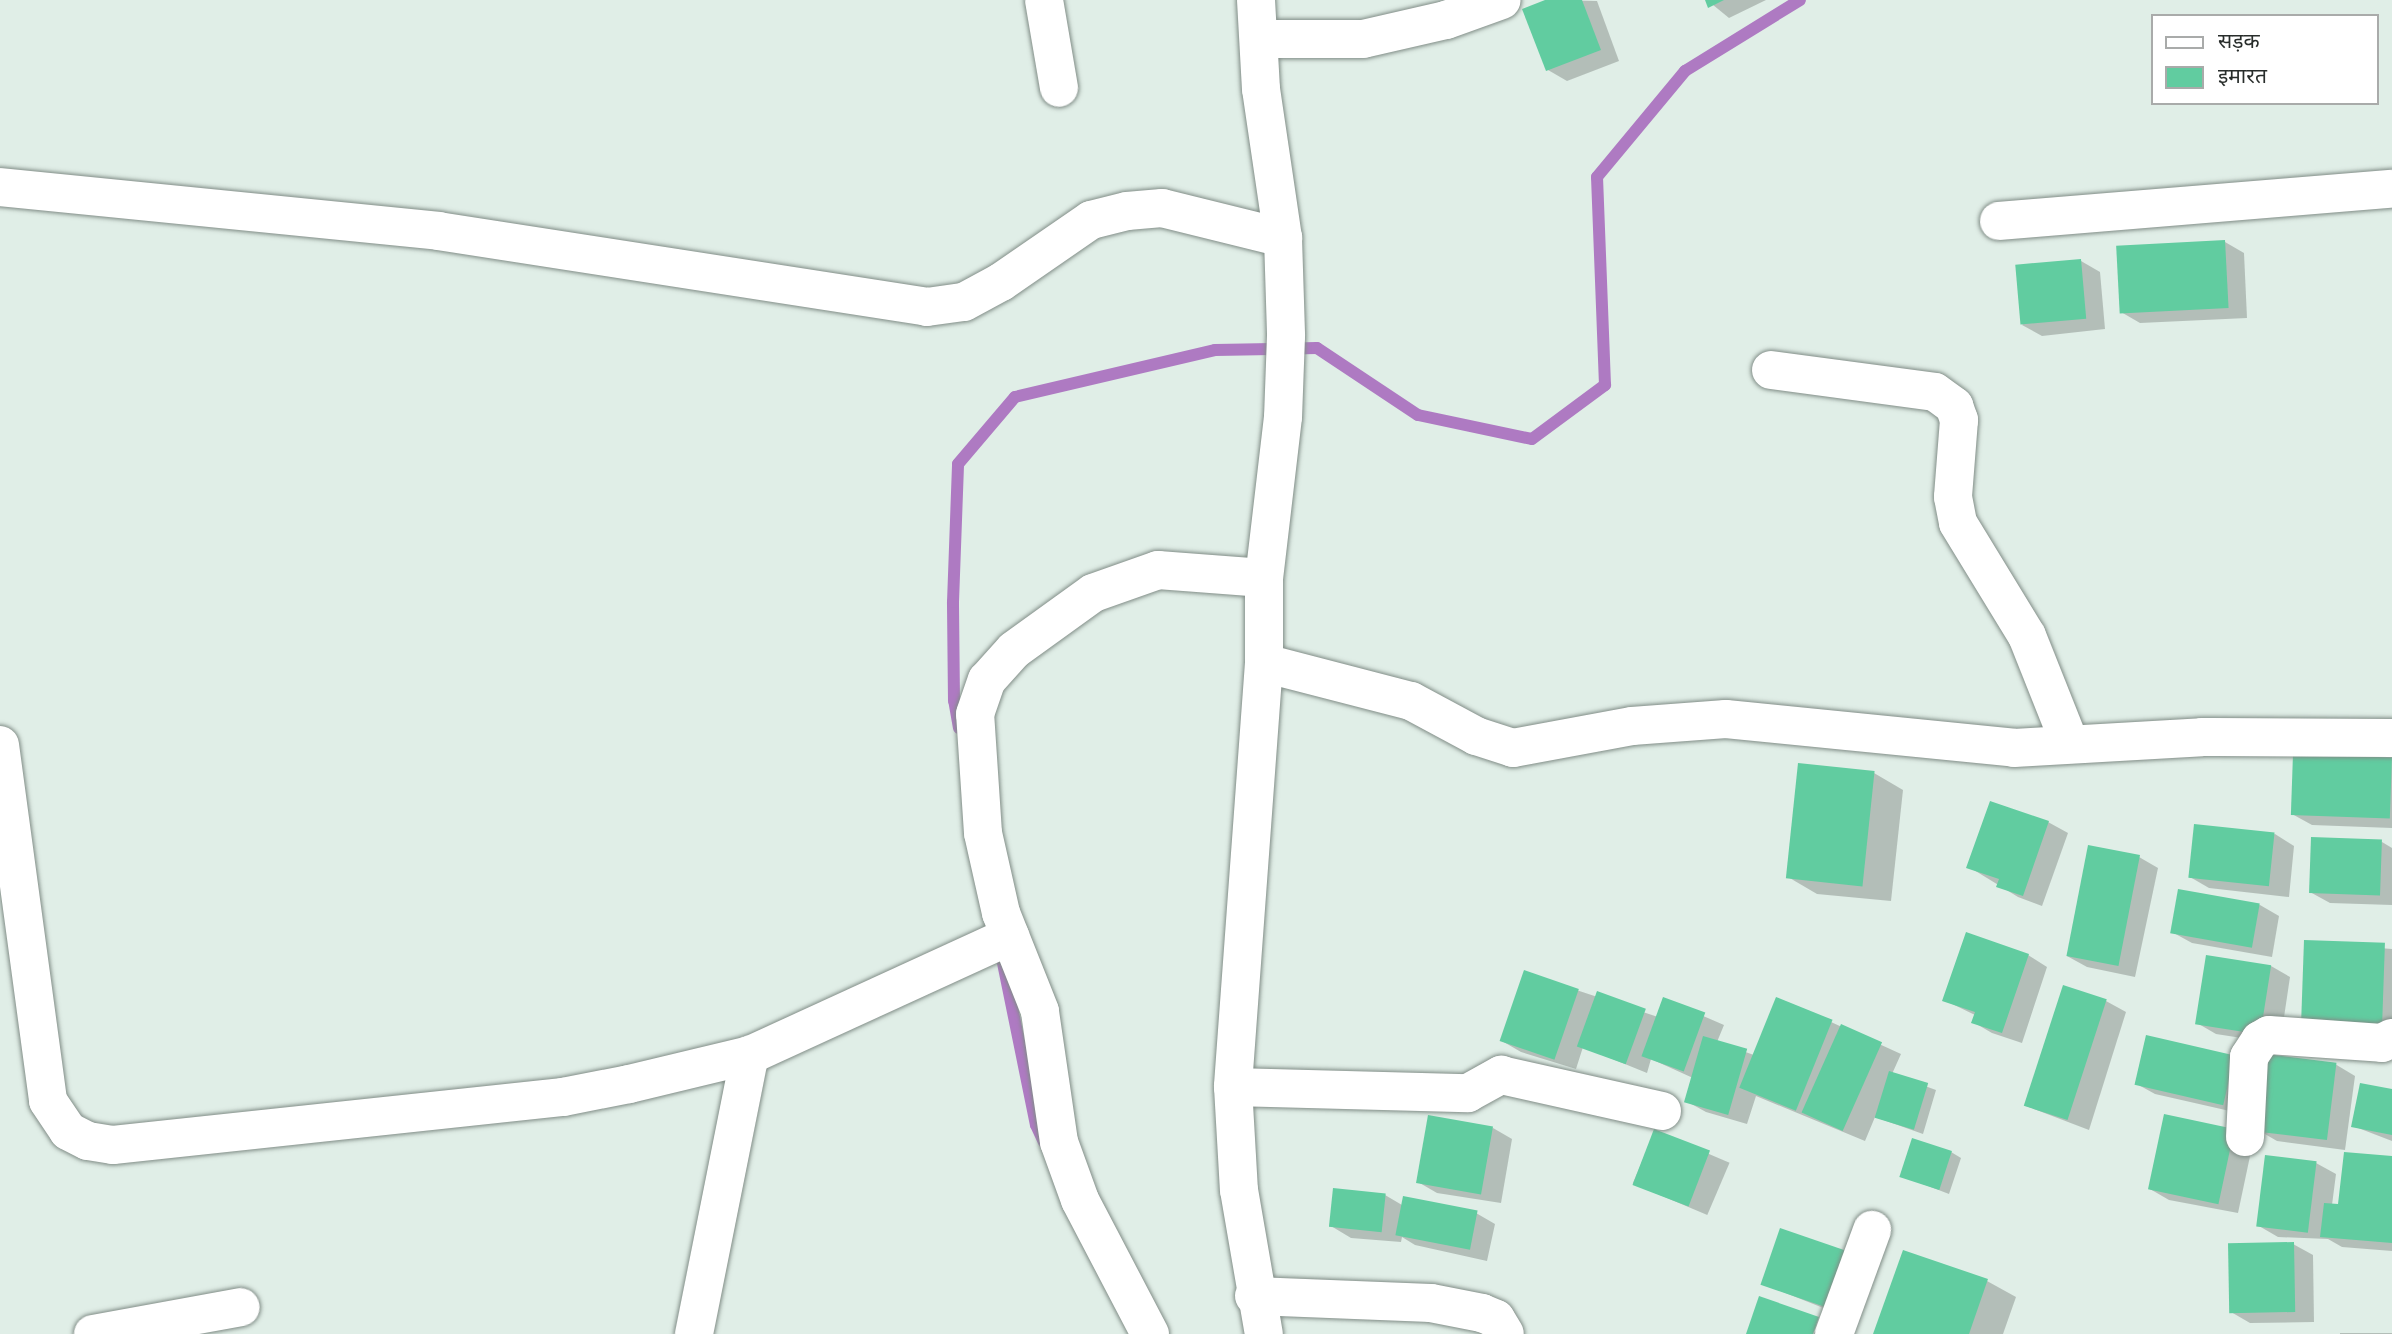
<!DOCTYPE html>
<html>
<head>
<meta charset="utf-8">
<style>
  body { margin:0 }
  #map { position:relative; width:2392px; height:1334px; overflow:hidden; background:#e0eee7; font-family:"Asap Condensed","Noto Sans Devanagari",sans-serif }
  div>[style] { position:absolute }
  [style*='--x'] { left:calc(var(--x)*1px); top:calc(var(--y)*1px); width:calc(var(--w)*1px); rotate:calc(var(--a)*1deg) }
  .shadow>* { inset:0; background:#0003; transform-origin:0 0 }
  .stream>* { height:12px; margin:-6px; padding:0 6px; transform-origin:6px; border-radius:6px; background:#ae7ac2 }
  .building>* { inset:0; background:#61cca0; transform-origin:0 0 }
  .roads { filter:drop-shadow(0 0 2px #818d87) drop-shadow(0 0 2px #818d87) }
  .minor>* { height:38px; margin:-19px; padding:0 19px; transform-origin:19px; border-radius:19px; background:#fff }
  span { translate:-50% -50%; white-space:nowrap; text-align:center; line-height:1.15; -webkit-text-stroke:7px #fff; paint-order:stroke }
  .legend { position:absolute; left:2151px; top:14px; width:228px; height:91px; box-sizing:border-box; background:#fff; border:2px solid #a9abaa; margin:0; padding:9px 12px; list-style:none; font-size:21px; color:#282d2b }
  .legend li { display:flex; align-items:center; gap:14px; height:35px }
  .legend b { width:35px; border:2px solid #a9abaa }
</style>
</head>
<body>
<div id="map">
  <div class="shadow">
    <div style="clip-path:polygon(1550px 0,1597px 1px,1619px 61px,1567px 81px,1548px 70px)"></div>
    <div style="clip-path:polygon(1707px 0,1766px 0,1729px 18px)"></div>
    <div style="clip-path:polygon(2225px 242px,2244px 253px,2247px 318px,2140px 323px,2121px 312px)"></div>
    <div style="clip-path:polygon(2081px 261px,2100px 272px,2105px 329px,2042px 336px,2022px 325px)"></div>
    <div style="clip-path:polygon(2392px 759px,2392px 828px,2312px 825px,2292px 814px)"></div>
    <div style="clip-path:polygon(1874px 773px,1903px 790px,1891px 901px,1817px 894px,1788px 877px)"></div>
    <div style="clip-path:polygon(2048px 822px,2068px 833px,2042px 906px,2018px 897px,1969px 867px)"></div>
    <div style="clip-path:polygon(2275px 834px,2294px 846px,2289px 897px,2209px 888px,2190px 877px)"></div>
    <div style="clip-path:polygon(2382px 842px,2392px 848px,2392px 905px,2330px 903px,2310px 892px)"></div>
    <div style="clip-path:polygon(2139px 857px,2158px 868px,2135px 977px,2087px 967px,2067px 956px)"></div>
    <div style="clip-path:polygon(2260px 905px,2279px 916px,2272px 957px,2192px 943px,2172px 932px)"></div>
    <div style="clip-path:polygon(2306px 942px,2392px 949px,2392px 1040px)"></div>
    <div style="clip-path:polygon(2028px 955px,2047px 967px,2022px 1043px,1992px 1033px,1973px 1022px,1975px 1015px,1944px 1000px)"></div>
    <div style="clip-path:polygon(2271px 966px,2290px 977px,2280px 1044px,2216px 1034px,2197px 1023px)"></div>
    <div style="clip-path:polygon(1525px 973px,1658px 1017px,1664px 999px,1724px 1025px,1717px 1042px,1754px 1055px,1831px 1022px,1901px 1054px,1892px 1074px,1936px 1090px,1923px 1134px,1875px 1117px,1865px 1141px,1756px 1096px,1747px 1124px,1706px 1112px,1686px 1101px,1693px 1078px,1651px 1059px,1647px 1073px,1583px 1047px,1576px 1069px,1521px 1052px,1502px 1041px)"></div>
    <div style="clip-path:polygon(2106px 1001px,2126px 1012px,2089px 1130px,2026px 1106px)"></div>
    <div style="clip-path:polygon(2235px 1058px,2243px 1114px,2155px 1094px,2135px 1083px)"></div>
    <div style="clip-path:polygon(2335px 1064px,2355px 1076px,2345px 1150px,2277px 1141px,2258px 1130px)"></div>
    <div style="clip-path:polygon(2392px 1091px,2392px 1141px,2353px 1126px)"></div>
    <div style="clip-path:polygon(2165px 1116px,2253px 1142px,2238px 1213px,2169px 1200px,2150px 1189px)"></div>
    <div style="clip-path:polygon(1493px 1128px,1512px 1139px,1501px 1203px,1437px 1193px,1418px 1182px)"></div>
    <div style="left:1655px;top:1131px;width:81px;height:57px;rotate:23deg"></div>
    <div style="clip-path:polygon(1951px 1152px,1961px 1158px,1949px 1194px,1902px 1176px)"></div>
    <div style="clip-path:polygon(2392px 1158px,2392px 1251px,2342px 1247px,2328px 1239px,2278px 1237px,2259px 1226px,2316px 1163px,2336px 1174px,2332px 1205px,2340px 1206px)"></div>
    <div style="clip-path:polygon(1385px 1195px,1402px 1205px,1476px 1213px,1495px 1224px,1487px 1261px,1415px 1245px,1402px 1237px,1401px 1242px,1351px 1238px,1331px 1226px)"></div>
    <div style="clip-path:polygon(1781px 1230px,1846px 1317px,1763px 1284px)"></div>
    <div style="clip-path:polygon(2293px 1244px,2313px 1255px,2314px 1322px,2250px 1323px,2231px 1312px)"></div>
    <div style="clip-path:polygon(1987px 1281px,2016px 1297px,2003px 1334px,1875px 1334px)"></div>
    <div style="left:2340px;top:1333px;width:52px;height:1px"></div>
  </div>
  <div class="stream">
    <div style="--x:959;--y:728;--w:27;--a:-100"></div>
    <div style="--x:954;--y:701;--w:99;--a:-90.6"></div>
    <div style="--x:953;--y:602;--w:138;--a:-87.9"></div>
    <div style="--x:958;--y:464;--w:88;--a:-49.6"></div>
    <div style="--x:1015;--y:397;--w:205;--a:-13.2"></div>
    <div style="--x:1215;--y:350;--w:102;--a:-1.1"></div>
    <div style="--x:1317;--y:348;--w:121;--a:33.6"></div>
    <div style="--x:1418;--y:415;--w:116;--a:11.9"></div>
    <div style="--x:1532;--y:439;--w:91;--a:-36.5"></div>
    <div style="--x:1605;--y:385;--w:208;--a:-92.2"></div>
    <div style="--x:1597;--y:177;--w:138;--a:-50.3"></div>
    <div style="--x:1685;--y:71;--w:135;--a:-31.7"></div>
    <div style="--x:1003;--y:963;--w:165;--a:78.5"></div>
    <div style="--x:1036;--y:1125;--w:19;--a:65"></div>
  </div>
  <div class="building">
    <div style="clip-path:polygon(1545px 0,1582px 0,1601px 50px,1546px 71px,1522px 9px)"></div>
    <div style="clip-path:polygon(1705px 0,1724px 0,1708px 8px)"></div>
    <div style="left:2225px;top:240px;width:68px;height:109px;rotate:87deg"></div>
    <div style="left:2081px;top:259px;width:60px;height:66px;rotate:85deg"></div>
    <div style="left:2293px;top:754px;width:99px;height:61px;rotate:2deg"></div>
    <div style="left:1798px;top:763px;width:77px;height:116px;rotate:6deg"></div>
    <div style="clip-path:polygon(1990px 801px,2049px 821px,2023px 896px,1996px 887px,1999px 879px,1966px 868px)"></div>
    <div style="left:2194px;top:824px;width:81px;height:54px;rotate:6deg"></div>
    <div style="left:2311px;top:837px;width:71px;height:56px;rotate:2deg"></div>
    <div style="left:2088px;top:845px;width:53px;height:113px;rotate:11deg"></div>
    <div style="left:2178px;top:889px;width:83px;height:45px;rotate:10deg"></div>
    <div style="clip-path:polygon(1966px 932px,2029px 954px,2002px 1033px,1971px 1023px,1975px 1012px,1942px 1001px)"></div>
    <div style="left:2304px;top:940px;width:81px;height:87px;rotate:2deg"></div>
    <div style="left:2206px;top:955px;width:66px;height:70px;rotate:9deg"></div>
    <div style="left:1524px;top:970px;width:58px;height:75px;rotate:19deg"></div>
    <div style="left:2063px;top:985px;width:46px;height:127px;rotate:18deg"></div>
    <div style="left:1597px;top:991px;width:52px;height:59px;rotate:20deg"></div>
    <div style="left:1663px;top:997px;width:45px;height:63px;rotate:20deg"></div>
    <div style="left:1776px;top:997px;width:61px;height:98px;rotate:22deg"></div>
    <div style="left:1841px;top:1024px;width:45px;height:97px;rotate:24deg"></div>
    <div style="left:2146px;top:1035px;width:91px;height:51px;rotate:13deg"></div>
    <div style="left:1703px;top:1036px;width:46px;height:69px;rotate:16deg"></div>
    <div style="left:2266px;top:1054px;width:71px;height:78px;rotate:7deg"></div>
    <div style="left:1889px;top:1071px;width:41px;height:49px;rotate:17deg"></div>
    <div style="clip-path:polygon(2360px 1083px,2392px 1089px,2392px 1135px,2351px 1127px)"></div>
    <div style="left:2164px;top:1114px;width:72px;height:77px;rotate:12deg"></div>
    <div style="left:1428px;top:1115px;width:66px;height:69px;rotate:10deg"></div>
    <div style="left:1654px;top:1129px;width:60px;height:60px;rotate:21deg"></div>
    <div style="left:1912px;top:1138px;width:42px;height:41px;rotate:18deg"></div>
    <div style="clip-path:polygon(2344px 1152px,2392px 1156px,2392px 1243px,2320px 1237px,2324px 1203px,2338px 1204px)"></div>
    <div style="left:2265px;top:1155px;width:52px;height:72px;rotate:7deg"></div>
    <div style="left:1333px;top:1188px;width:53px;height:39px;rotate:6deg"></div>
    <div style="left:1403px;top:1196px;width:76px;height:40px;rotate:11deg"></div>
    <div style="left:1780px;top:1228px;width:70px;height:60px;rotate:19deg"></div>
    <div style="left:2294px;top:1242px;width:70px;height:66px;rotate:89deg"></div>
    <div style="clip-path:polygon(1903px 1250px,1988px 1279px,1969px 1334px,1873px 1334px)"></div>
    <div style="clip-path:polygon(1759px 1296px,1819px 1317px,1813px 1334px,1746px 1334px)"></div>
  </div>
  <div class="roads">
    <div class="minor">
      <div style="--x:1044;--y:0;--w:89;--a:80.3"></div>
      <div style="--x:1256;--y:0;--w:89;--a:86.8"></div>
      <div style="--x:1261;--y:89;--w:151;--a:81.6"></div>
      <div style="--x:1283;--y:238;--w:98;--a:88.2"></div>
      <div style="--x:1286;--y:336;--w:81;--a:92.1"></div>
      <div style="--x:1283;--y:417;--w:162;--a:96.7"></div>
      <div style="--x:1264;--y:578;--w:85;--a:90"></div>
      <div style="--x:1264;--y:663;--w:425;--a:94.2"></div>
      <div style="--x:1233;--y:1087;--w:103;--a:86.7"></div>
      <div style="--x:1239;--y:1190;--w:146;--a:80.2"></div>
      <div style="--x:1259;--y:39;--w:104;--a:0"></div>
      <div style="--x:1363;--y:39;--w:85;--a:-12.9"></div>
      <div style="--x:1446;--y:20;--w:59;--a:-19.7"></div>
      <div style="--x:0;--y:187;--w:440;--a:5.7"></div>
      <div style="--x:438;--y:231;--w:495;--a:8.8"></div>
      <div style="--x:927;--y:307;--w:37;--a:-8"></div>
      <div style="--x:964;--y:302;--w:42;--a:-28.4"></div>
      <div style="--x:1001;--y:282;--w:109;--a:-34.6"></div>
      <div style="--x:1091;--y:220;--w:37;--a:-14"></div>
      <div style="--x:1127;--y:211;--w:35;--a:-5"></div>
      <div style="--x:1162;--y:208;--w:125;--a:13.9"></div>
      <div style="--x:1999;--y:221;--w:394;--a:-4.7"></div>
      <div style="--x:1771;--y:370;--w:165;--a:7.6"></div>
      <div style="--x:1935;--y:392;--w:24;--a:36"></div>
      <div style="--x:1954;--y:406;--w:15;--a:70"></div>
      <div style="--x:1959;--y:420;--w:77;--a:94.5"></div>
      <div style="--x:1953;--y:497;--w:26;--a:79"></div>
      <div style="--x:1958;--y:523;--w:132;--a:58.6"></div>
      <div style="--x:2027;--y:636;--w:116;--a:68.3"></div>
      <div style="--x:1264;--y:663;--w:152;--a:14.5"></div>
      <div style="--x:1411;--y:701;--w:74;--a:28.3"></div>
      <div style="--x:1476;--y:736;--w:39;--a:18"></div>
      <div style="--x:1513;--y:748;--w:121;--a:-10.5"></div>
      <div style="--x:1632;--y:726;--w:94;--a:-4.3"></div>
      <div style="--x:1726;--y:719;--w:289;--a:5.7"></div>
      <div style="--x:2014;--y:748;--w:188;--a:-3.3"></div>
      <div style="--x:2202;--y:737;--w:190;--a:0.3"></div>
      <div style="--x:0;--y:745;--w:359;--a:82.3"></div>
      <div style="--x:48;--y:1101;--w:36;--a:56"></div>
      <div style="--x:68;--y:1131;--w:22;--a:27"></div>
      <div style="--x:88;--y:1141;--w:25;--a:9"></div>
      <div style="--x:113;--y:1145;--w:453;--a:-6.1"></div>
      <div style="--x:563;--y:1097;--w:67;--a:-11.1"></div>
      <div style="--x:629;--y:1084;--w:124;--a:-13.5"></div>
      <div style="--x:750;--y:1055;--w:286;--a:-24.6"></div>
      <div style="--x:1233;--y:1087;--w:235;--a:1.5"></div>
      <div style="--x:1468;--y:1093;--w:38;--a:-29"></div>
      <div style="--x:1501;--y:1075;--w:165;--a:12.6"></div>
      <div style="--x:2245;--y:1137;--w:80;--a:-87.1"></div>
      <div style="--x:2249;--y:1057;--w:20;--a:-57"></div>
      <div style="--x:2260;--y:1040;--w:10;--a:-29"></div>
      <div style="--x:2269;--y:1035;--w:113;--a:4"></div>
      <div style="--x:2382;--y:1043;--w:11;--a:-27"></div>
      <div style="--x:1254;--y:1296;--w:177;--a:2.3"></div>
      <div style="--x:1431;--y:1303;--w:52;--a:11.1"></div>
      <div style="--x:1482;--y:1313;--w:15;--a:23"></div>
      <div style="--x:1496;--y:1319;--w:17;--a:59"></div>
      <div style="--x:93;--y:1334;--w:150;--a:-10.3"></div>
      <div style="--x:694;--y:1334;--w:285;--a:-78.7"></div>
      <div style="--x:1150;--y:1334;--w:151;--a:-117.6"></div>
      <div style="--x:1080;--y:1200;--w:62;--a:-109.9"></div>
      <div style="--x:1059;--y:1142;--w:132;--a:-98.3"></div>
      <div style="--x:1040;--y:1011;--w:105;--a:-111.7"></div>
      <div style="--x:1001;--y:913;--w:82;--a:-102.7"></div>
      <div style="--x:983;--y:833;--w:119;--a:-93.8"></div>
      <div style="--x:975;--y:714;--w:36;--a:-71"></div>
      <div style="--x:987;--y:680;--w:40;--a:-48"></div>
      <div style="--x:1014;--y:650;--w:97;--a:-35.8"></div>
      <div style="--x:1093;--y:593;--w:69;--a:-19.5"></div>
      <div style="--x:1158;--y:570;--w:106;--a:4.3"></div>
      <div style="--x:1834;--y:1334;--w:111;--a:-69.9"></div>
    </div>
  </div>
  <ul class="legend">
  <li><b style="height:9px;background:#fff"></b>सड़क</li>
  <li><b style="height:19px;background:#61cca0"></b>इमारत</li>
  </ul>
</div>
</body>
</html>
